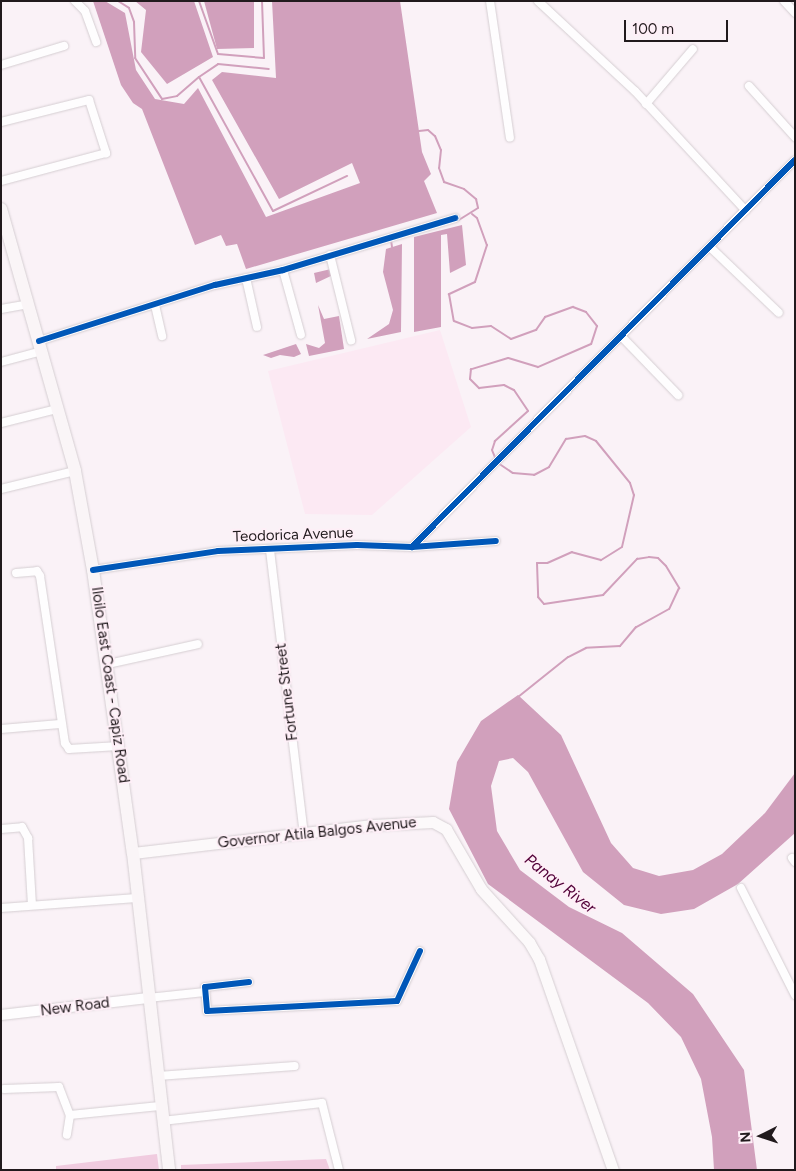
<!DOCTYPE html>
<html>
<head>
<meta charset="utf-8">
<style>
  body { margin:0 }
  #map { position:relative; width:796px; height:1171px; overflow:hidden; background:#faf2f7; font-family:Figtree,sans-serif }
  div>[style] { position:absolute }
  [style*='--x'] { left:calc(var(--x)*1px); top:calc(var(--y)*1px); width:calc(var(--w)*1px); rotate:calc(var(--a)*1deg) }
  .built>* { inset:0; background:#fce9f3 }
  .green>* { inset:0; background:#f0cbdf }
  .water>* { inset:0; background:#d1a0bc }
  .stream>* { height:2px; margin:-1px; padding:0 1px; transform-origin:1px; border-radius:1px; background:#d1a0bc }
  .roads { filter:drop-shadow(0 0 1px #d5ced2) drop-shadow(0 0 1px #d5ced2) }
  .minor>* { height:8px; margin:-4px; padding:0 4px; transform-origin:4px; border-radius:4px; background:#fefdfe }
  .tertiary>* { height:10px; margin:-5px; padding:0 5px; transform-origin:5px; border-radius:5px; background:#fefdfe }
  .secondary>* { height:11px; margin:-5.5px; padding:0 5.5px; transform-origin:5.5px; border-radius:5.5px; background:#fcf9fa }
  .primary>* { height:12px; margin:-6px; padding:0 6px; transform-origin:6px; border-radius:6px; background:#faf5f7 }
  .cycleway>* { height:6px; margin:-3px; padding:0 3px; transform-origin:3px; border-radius:3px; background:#0057b8 }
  span { translate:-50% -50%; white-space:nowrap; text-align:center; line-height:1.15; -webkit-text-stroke:4px #feeff7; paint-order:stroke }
  .street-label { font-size:15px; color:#211a1d }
  .water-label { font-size:16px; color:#520038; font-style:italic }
  .frame { position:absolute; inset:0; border:2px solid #211a1d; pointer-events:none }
  .north { position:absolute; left:736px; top:1111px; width:50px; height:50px; -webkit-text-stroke:4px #feeff7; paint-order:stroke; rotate:266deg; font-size:14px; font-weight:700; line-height:20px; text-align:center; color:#211a1d }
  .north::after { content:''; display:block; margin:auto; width:18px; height:22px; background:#211a1d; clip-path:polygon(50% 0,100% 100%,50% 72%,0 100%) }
  .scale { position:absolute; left:624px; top:20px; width:104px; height:22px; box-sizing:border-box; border:2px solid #211a1d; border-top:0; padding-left:6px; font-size:15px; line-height:18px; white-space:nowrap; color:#211a1d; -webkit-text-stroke:4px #feeff7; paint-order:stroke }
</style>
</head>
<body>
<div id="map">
  <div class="built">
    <div style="clip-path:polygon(440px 330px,471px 427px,372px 515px,305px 514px,268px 371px)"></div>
  </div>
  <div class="green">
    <div style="clip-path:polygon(157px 1154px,159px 1170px,56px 1170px,56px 1166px)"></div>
    <div style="clip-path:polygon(326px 1159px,330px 1170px,181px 1170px,181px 1165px)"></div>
  </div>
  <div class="water">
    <div style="clip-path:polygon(93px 1px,105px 1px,125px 13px,136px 70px,155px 99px,184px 104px,198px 88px,266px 217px,360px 183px,352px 163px,279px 199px,212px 80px,222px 72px,276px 78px,272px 1px,400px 1px,422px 152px,431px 174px,424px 181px,437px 213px,246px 269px,237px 244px,226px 246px,221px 235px,195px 245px,142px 109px,133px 103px,121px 85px)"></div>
    <div style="clip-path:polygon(135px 1px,194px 1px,213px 57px,167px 84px,141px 52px,146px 10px)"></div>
    <div style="clip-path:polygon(204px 1px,254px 1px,254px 48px,217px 49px)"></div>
    <div style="clip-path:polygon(462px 225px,466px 265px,450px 273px,447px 234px,441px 235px,441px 327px,414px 332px,414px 237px)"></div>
    <div style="clip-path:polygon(402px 244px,401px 332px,367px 339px,389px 324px,393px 310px,383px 272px,386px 249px)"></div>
    <div style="clip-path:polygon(331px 269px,333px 275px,316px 283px,314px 273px)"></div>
    <div style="clip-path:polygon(318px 305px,324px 319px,339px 316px,344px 349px,309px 356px,306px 344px,319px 348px,325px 343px)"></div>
    <div style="clip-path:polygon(296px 344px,301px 354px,294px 357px,280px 355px,271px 358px,263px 355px)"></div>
    <div style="clip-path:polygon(518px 695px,561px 735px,611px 843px,633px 868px,659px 876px,693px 870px,722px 854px,765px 813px,795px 773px,795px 833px,738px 884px,694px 909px,661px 914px,624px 905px,583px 872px,528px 772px,513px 758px,499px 761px,491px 786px,497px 831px,520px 870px,569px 907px,622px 933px,693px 994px,744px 1070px,757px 1170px,714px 1170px,712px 1137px,701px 1079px,681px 1037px,648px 1003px,488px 884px,449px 809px,457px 762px,481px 721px)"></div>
  </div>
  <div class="stream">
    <div style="--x:118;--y:1;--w:13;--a:32"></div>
    <div style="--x:129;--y:8;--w:15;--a:70"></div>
    <div style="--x:134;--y:22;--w:36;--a:88"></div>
    <div style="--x:135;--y:58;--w:49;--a:56.6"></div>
    <div style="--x:162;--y:99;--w:15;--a:-11"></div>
    <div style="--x:177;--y:96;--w:29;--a:-41"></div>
    <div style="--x:199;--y:77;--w:153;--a:61.1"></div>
    <div style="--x:273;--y:211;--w:82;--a:-25.3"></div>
    <div style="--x:199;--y:1;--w:56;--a:70.3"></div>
    <div style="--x:218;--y:54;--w:46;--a:5"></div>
    <div style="--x:264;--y:58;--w:57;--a:-92"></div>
    <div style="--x:199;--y:77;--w:23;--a:-34"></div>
    <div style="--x:218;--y:64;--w:51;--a:5.6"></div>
    <div style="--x:419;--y:131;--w:9;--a:-6"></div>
    <div style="--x:428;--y:130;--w:9;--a:41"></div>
    <div style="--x:435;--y:136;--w:15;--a:67"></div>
    <div style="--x:441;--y:150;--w:18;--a:96"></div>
    <div style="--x:439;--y:168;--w:15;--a:70"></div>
    <div style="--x:444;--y:182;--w:21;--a:19"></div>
    <div style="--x:464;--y:189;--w:16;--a:40"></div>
    <div style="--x:476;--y:199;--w:9;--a:77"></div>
    <div style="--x:478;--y:208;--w:25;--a:148"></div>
    <div style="--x:472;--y:214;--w:6;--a:39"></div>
    <div style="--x:477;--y:218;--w:29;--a:70"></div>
    <div style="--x:487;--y:245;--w:39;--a:108"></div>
    <div style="--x:475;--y:282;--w:29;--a:155"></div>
    <div style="--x:449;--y:294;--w:27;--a:80"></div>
    <div style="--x:454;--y:321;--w:19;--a:21"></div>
    <div style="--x:472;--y:328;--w:19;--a:-6"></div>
    <div style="--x:491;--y:326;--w:24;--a:33"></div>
    <div style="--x:511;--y:339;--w:27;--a:-20"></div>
    <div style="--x:536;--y:330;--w:16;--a:-55"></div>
    <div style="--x:545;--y:317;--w:30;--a:-20"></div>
    <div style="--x:573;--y:307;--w:14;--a:21"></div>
    <div style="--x:586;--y:312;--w:18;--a:52"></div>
    <div style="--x:597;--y:326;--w:19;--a:108"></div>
    <div style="--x:591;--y:344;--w:58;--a:156.5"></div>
    <div style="--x:538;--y:367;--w:31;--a:-163"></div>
    <div style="--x:508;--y:358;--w:39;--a:163"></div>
    <div style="--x:471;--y:369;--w:10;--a:96"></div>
    <div style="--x:470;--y:379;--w:13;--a:45"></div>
    <div style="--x:479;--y:388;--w:25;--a:-7"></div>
    <div style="--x:504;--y:385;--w:11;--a:27"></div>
    <div style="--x:514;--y:390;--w:25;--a:56"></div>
    <div style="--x:528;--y:411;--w:45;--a:137.7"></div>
    <div style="--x:495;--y:441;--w:9;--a:108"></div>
    <div style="--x:492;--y:450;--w:11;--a:68"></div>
    <div style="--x:391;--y:240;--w:7;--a:82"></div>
    <div style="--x:498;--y:463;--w:18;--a:34"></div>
    <div style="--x:513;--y:473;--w:21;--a:5"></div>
    <div style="--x:534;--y:475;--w:17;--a:-28"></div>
    <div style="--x:549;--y:467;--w:33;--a:-59"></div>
    <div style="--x:566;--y:439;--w:19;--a:-9"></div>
    <div style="--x:585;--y:436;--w:12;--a:24"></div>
    <div style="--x:596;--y:441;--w:54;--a:51"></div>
    <div style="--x:630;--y:483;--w:13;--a:72"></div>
    <div style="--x:634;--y:495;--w:53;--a:103"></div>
    <div style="--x:622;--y:547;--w:25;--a:148"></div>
    <div style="--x:601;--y:560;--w:30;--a:-165"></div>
    <div style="--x:572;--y:552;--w:27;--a:156"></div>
    <div style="--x:547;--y:563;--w:10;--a:180"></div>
    <div style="--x:537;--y:563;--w:34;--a:88"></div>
    <div style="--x:538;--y:597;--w:9;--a:49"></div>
    <div style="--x:544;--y:604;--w:60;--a:-8.7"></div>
    <div style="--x:603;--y:595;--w:50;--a:-46.6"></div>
    <div style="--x:637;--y:559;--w:12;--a:-9"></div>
    <div style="--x:649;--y:557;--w:9;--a:6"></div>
    <div style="--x:658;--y:558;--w:11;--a:45"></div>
    <div style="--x:666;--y:566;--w:26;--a:59"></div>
    <div style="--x:679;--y:588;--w:23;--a:115"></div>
    <div style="--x:669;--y:609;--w:38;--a:151"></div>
    <div style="--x:636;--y:627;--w:25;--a:130"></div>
    <div style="--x:620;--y:646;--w:34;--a:177"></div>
    <div style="--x:586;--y:648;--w:20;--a:153"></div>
    <div style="--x:568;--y:657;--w:64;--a:141.3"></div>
  </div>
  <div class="roads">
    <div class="minor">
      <div style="--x:75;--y:1;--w:14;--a:45"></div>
      <div style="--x:85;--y:11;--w:33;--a:70"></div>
      <div style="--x:490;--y:1;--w:138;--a:81.7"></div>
      <div style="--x:538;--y:1;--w:132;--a:42.9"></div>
      <div style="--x:635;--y:91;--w:163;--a:47.2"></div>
      <div style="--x:784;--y:1;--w:16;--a:47"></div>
      <div style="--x:1;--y:65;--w:66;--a:-16.8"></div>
      <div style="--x:749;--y:86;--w:69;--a:48"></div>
      <div style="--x:646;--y:104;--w:72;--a:-49.5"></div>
      <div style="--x:1;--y:122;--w:91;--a:-14"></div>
      <div style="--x:89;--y:100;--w:56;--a:72.2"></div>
      <div style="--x:106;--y:153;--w:109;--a:165.1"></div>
      <div style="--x:710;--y:247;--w:95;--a:43.7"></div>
      <div style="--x:330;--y:255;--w:88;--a:76.1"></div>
      <div style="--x:283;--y:270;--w:67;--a:74.5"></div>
      <div style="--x:246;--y:278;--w:50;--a:77.3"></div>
      <div style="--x:155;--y:305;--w:32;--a:77"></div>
      <div style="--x:1;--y:309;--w:28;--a:-10"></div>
      <div style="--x:622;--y:337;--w:81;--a:46"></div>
      <div style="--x:39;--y:341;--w:185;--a:-17.7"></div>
      <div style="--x:215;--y:285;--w:70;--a:-12.4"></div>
      <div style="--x:283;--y:270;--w:180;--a:-16.8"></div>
      <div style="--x:1;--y:362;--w:42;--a:-15"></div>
      <div style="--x:1;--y:423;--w:58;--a:-14"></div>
      <div style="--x:1;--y:489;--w:76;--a:-13.7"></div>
      <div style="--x:412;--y:547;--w:544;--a:-45.3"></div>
      <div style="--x:270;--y:550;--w:286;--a:83.2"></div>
      <div style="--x:93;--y:570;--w:126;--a:-8.6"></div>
      <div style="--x:218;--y:551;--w:139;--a:-2.5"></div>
      <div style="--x:357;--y:545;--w:55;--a:2.1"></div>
      <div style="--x:412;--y:547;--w:84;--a:-4.1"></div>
      <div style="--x:16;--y:573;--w:21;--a:-5"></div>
      <div style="--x:37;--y:571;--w:6;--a:59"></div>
      <div style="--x:40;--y:576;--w:169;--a:81.5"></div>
      <div style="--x:65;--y:743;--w:7;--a:56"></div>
      <div style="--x:69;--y:749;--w:50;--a:-3.4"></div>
      <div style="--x:108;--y:664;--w:92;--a:-12.5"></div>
      <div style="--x:1;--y:729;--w:59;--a:-4.8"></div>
      <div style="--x:1;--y:829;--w:21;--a:-5"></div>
      <div style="--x:22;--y:827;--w:13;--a:61"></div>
      <div style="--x:28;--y:838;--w:67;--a:86.6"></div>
      <div style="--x:792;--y:858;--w:5;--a:53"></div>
      <div style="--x:741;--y:888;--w:120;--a:63.2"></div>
      <div style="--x:1;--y:908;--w:136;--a:-4.2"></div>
      <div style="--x:249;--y:982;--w:44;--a:173.5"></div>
      <div style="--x:205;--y:987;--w:24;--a:85"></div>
      <div style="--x:207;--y:1011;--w:190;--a:-3"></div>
      <div style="--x:397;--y:1001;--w:55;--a:-65.3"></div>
      <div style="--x:148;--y:998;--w:57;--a:-6"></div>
      <div style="--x:158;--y:1076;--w:137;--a:-4.2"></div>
      <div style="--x:4;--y:1089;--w:55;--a:-2.1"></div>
      <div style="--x:59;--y:1087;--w:30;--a:69"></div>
      <div style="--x:70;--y:1115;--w:20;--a:99"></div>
      <div style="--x:70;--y:1115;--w:90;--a:-5.7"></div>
      <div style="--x:162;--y:1121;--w:161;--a:-6.4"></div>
      <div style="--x:322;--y:1103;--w:69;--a:75.8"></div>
    </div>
    <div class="tertiary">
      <div style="--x:1;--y:1015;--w:148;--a:-6.6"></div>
    </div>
    <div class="secondary">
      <div style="--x:133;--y:853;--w:241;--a:-6.7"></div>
      <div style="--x:372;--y:825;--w:61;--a:-2.8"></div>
      <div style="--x:433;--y:822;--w:15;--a:28"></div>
      <div style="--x:446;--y:829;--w:69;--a:59.7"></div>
      <div style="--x:481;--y:889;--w:72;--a:47.8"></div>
      <div style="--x:529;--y:942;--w:20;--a:60"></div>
      <div style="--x:539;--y:959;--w:224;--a:70.7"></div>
    </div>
    <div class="primary">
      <div style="--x:1;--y:209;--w:272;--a:74.2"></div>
      <div style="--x:75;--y:471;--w:101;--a:79.7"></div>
      <div style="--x:93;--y:570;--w:286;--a:82"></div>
      <div style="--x:133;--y:853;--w:319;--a:83.5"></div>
    </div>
  </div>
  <div class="cycleway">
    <div style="--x:39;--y:341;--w:185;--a:-17.7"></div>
    <div style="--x:215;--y:285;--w:70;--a:-12.4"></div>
    <div style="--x:283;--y:270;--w:180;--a:-16.8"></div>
    <div style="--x:412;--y:547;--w:544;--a:-45.3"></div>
    <div style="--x:93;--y:570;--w:126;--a:-8.6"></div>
    <div style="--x:218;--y:551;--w:139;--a:-2.5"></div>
    <div style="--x:357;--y:545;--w:55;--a:2.1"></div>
    <div style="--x:412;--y:547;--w:84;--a:-4.1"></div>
    <div style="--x:249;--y:982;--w:44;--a:173.5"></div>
    <div style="--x:205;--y:987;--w:24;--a:85"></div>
    <div style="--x:207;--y:1011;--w:190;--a:-3"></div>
    <div style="--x:397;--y:1001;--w:55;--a:-65.3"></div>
  </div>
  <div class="street-label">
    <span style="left:293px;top:535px;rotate:-2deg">Teodorica Avenue</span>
    <span style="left:110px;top:685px;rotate:82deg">Iloilo East Coast - Capiz Road</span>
    <span style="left:287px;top:692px;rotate:-97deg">Fortune Street</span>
    <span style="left:317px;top:833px;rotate:-6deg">Governor Atila Balgos Avenue</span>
    <span style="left:75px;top:1007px;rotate:-7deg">New Road</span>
  </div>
  <div class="water-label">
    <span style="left:560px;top:884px;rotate:38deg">Panay River</span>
  </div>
  <div class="frame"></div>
  <div class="north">N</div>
  <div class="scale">100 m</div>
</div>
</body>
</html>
